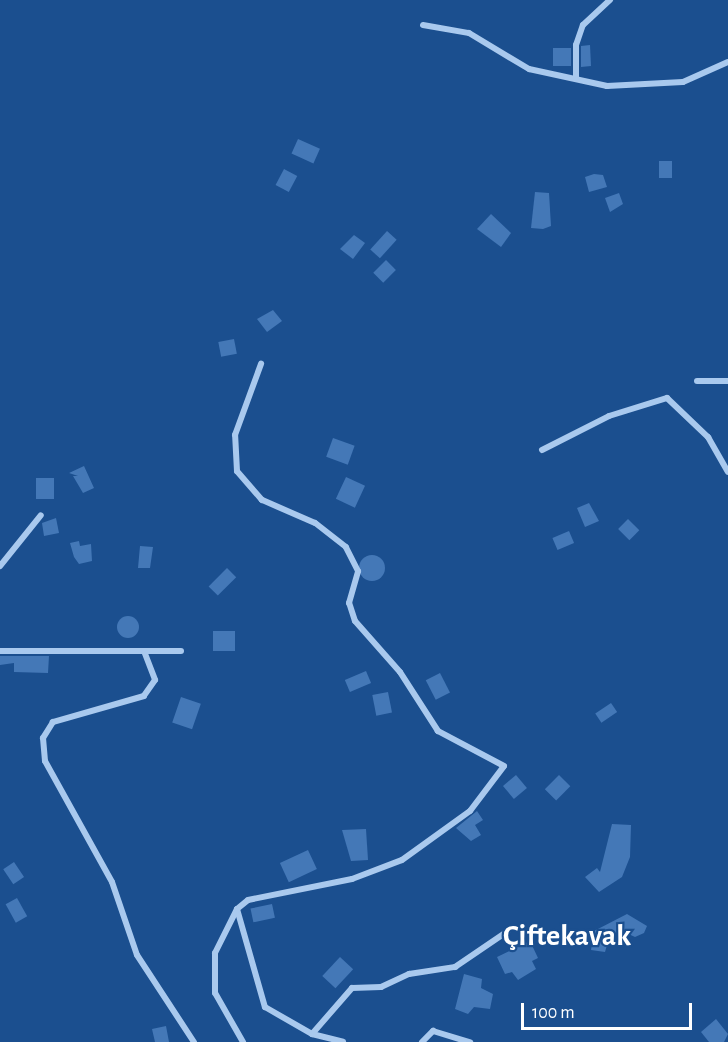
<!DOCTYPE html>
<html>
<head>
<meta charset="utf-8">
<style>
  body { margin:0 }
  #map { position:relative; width:728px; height:1042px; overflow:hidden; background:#1b4f8f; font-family:"Alegreya Sans",sans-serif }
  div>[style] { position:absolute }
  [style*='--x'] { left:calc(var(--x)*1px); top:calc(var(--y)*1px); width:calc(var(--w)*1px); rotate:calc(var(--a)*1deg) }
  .building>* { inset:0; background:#4478b7; transform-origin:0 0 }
  .round { border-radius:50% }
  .street>* { height:6px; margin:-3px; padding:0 3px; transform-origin:3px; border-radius:3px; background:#a9c9ee }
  span { translate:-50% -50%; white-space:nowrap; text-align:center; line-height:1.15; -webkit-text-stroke:4.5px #1b4f8f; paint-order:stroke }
  .district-label { font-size:30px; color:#fff; font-weight:700 }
  .scale { position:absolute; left:521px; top:1003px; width:171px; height:27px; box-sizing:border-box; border:3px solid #fff; border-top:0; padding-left:8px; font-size:18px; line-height:21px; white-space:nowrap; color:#fff; -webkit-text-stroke:4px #1b4f8f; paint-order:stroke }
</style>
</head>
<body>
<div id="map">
  <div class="building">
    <div style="clip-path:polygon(590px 45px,591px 66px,581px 67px,581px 46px)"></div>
    <div style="left:571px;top:48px;width:18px;height:18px;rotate:90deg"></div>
    <div style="left:298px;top:139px;width:24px;height:16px;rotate:24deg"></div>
    <div style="left:659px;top:161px;width:13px;height:17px"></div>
    <div style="left:284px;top:169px;width:15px;height:18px;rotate:28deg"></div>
    <div style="clip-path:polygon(594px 174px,603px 175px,607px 187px,589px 192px,585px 177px)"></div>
    <div style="clip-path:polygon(535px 192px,549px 193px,551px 226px,543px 229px,531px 228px)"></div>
    <div style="clip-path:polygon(619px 193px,623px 204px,610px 212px,605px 198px)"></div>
    <div style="clip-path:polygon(491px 214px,511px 233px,501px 247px,477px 229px)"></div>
    <div style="left:387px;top:231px;width:13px;height:25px;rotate:42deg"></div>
    <div style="clip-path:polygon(354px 235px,365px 243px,353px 259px,340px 249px)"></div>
    <div style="left:386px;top:260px;width:14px;height:18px;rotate:45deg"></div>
    <div style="clip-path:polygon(273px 310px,282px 321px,267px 332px,257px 319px)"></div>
    <div style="left:234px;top:339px;width:15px;height:16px;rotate:79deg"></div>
    <div style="left:333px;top:438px;width:23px;height:20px;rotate:20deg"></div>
    <div style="clip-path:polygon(84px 466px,94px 488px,83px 493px,73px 476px,78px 476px,69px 473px)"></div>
    <div style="left:346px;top:477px;width:21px;height:24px;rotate:25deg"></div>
    <div style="left:54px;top:478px;width:21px;height:18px;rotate:90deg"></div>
    <div style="clip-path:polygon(589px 503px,599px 521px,585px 527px,577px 508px)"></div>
    <div style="clip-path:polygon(56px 518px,59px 533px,44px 536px,42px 523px)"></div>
    <div style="left:628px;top:519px;width:16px;height:14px;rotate:45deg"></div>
    <div style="left:569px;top:531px;width:13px;height:18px;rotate:67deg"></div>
    <div style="clip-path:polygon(79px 541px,80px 546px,91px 544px,92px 561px,79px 564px,74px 557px,70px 543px)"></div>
    <div style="clip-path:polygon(140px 546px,153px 547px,150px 568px,138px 568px)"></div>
    <div class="round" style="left:359px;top:555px;width:26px;height:26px"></div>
    <div style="left:227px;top:568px;width:13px;height:26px;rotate:45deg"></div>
    <div class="round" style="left:117px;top:616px;width:22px;height:22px"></div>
    <div style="left:213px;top:631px;width:22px;height:20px"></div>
    <div style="clip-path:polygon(0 656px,49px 656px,48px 673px,14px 672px,14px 663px,0 665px)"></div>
    <div style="left:366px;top:671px;width:13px;height:23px;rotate:67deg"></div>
    <div style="left:440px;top:673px;width:22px;height:16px;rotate:63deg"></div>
    <div style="left:388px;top:692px;width:21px;height:16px;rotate:79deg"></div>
    <div style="left:181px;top:697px;width:21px;height:27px;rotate:19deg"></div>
    <div style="left:611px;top:703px;width:11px;height:19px;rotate:56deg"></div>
    <div style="left:516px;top:775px;width:17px;height:17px;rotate:50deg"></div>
    <div style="left:559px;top:775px;width:16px;height:20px;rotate:45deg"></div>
    <div style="clip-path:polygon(477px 811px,483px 820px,475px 825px,481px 835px,471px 841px,456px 828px)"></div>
    <div style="clip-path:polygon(612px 824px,631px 825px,630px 857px,622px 877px,599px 892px,585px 877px,597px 868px,600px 872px)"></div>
    <div style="clip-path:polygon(366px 829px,368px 860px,351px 861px,342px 830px)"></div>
    <div style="left:308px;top:850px;width:21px;height:31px;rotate:65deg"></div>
    <div style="left:14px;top:862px;width:18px;height:13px;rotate:56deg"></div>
    <div style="left:17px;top:898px;width:21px;height:13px;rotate:61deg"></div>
    <div style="left:272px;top:904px;width:14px;height:22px;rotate:78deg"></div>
    <div style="clip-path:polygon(627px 914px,647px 926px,644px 933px,635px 937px,622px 931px,610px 935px,605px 952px,591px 950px,594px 931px)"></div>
    <div style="clip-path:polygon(530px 941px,538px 958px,532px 961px,536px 969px,518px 980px,512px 972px,505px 974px,497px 957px)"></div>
    <div style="left:340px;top:957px;width:18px;height:26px;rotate:43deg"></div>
    <div style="clip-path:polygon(464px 974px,482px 979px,481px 988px,493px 994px,490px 1009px,474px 1007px,468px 1014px,455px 1009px)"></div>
    <div style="clip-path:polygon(716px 1019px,728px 1034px,724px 1042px,709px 1042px,701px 1032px)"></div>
    <div style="clip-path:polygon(166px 1026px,169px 1042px,155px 1042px,152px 1029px)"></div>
  </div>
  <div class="street">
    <div style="--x:423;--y:25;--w:47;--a:9.9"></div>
    <div style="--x:469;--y:33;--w:70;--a:31"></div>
    <div style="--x:529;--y:69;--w:80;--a:12.3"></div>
    <div style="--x:607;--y:86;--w:76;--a:-3"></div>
    <div style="--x:683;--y:82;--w:49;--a:-24"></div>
    <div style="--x:576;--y:78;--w:33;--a:-90"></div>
    <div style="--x:576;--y:45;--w:21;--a:-71"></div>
    <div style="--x:583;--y:25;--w:37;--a:-43"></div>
    <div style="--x:697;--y:381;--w:31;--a:0"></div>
    <div style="--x:542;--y:450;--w:75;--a:-26.9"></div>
    <div style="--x:609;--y:416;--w:61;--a:-17.2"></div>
    <div style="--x:667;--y:398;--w:57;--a:43.6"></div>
    <div style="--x:708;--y:437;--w:40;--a:60.3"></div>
    <div style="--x:0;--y:566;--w:65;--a:-51.2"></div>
    <div style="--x:0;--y:651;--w:181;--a:0"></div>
    <div style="--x:144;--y:651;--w:31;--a:69"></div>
    <div style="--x:155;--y:680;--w:19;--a:125"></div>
    <div style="--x:144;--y:696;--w:95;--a:164.1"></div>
    <div style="--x:53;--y:722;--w:19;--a:122"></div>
    <div style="--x:43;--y:738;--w:23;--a:85"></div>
    <div style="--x:45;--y:761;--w:138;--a:61"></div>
    <div style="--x:112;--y:882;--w:77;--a:71.1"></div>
    <div style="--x:137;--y:955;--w:104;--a:56.8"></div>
    <div style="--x:237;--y:909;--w:102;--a:74.1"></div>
    <div style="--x:265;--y:1007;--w:54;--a:29.9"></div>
    <div style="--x:312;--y:1034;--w:32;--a:14"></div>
    <div style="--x:312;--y:1034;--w:61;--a:-49"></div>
    <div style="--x:352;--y:988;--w:29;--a:-2"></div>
    <div style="--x:381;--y:987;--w:31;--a:-25"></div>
    <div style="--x:409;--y:974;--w:47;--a:-8.7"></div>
    <div style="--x:455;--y:967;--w:64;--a:-34.2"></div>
    <div style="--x:243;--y:1042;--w:56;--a:-119.7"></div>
    <div style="--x:215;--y:993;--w:40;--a:-90"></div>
    <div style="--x:215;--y:953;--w:49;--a:-63.4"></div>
    <div style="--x:237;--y:909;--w:14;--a:-39"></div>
    <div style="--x:248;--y:900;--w:106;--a:-11.4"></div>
    <div style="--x:352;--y:879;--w:53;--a:-20.8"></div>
    <div style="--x:402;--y:860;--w:84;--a:-35.8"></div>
    <div style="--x:470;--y:811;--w:56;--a:-52.9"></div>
    <div style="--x:504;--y:766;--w:75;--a:-152.1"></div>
    <div style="--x:438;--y:731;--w:70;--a:-122.8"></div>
    <div style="--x:400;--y:672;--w:68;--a:-131.4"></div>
    <div style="--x:355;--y:621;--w:19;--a:-108"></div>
    <div style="--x:349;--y:603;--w:33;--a:-74"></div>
    <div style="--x:358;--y:571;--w:27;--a:-117"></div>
    <div style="--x:346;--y:547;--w:39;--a:-142"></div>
    <div style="--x:315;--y:523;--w:58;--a:-156.5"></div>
    <div style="--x:262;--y:500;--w:38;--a:-131"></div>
    <div style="--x:237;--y:471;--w:36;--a:-93"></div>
    <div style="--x:235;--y:435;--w:76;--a:-69.9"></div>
    <div style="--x:422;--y:1042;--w:16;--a:-45"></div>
    <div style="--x:433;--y:1031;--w:39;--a:17"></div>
  </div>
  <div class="district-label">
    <span style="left:567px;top:936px">Çiftekavak</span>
  </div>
  <div class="scale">100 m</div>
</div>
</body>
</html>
